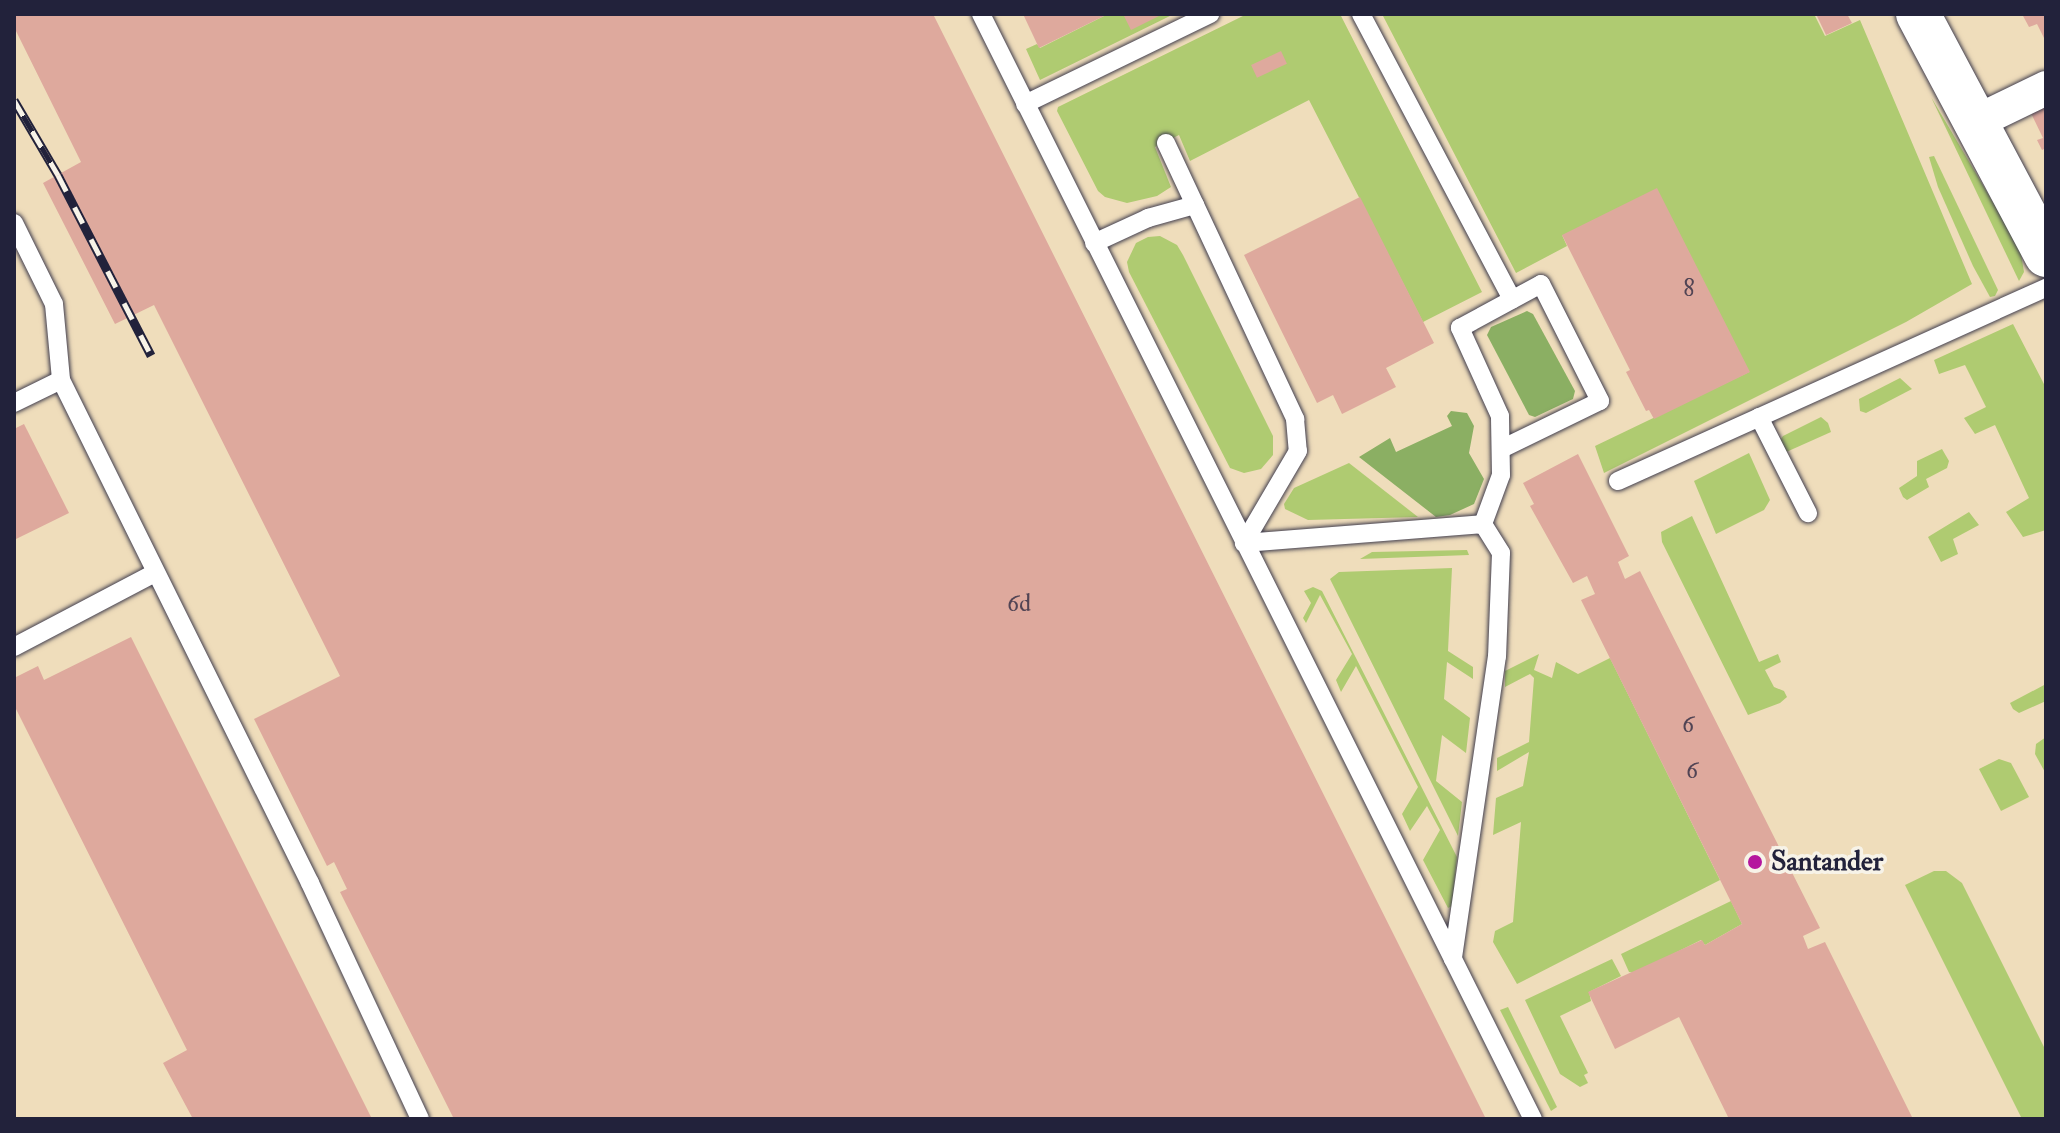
<!DOCTYPE html>
<html>
<head>
<meta charset="utf-8">
<style>
  body { margin:0 }
  #map { position:relative; width:2060px; height:1133px; overflow:hidden; background:#efddbb; font-family:"IM FELL Double Pica",serif }
  div>[style] { position:absolute }
  [style*='--x'] { left:calc(var(--x)*1px); top:calc(var(--y)*1px); width:calc(var(--w)*1px); rotate:calc(var(--a)*1deg) }
  .green>* { inset:0; background:#afcb71 }
  .forest>* { inset:0; background:#8baf63 }
  .building>* { inset:0; background:#dea99d; transform-origin:0 0 }
  .roads { filter:drop-shadow(0 0 2px #413e4e) drop-shadow(0 0 2px #413e4e) }
  .lane>* { height:18px; margin:-9px; padding:0 9px; transform-origin:9px; border-radius:9px; background:#fff }
  .street>* { height:34px; margin:-17px; padding:0 17px; transform-origin:17px; border-radius:17px; background:#fff }
  .secondary>* { height:44px; margin:-22px; padding:0 22px; transform-origin:22px; border-radius:22px; background:#fff }
  .rail>* { height:9px; margin-top:-4.5px; transform-origin:0; background:repeating-linear-gradient(90deg,#f7f3e8 0 18px,#22223b 0 36px); box-sizing:border-box; border-block:2px solid #22223b }
  .dots>* { width:22px; height:22px; translate:-50% -50%; box-sizing:border-box; border:4px solid #f7f3e8; border-radius:50% }
  span { translate:-50% -50%; white-space:nowrap; text-align:center; line-height:1.15; -webkit-text-stroke:7px #f7f3e8; paint-order:stroke }
  .number-label { font-size:24px; color:#514454 }
  .number-label span { -webkit-text-stroke-width:0 }
  .poi-label { font-size:28px; color:#22223b; font-weight:700 }
  .left { translate:0 -50%; text-align:left }
  .frame { position:absolute; inset:0; border:16px solid #22223b; pointer-events:none }
</style>
</head>
<body>
<div id="map">
  <div class="green">
    <div style="clip-path:polygon(1108px 14px,1174px 14px,1040px 80px,1026px 49px,1037px 44px,1040px 48px)"></div>
    <div style="clip-path:polygon(1247px 14px,1340px 14px,1482px 292px,1423px 322px,1309px 100px,1190px 161px,1179px 135px,1155px 147px,1171px 187px,1157px 196px,1127px 203px,1105px 197px,1098px 191px,1057px 111px,1058px 107px)"></div>
    <div style="clip-path:polygon(1382px 14px,1814px 14px,1825px 36px,1860px 20px,1972px 284px,1906px 322px,1604px 473px,1595px 446px,1749px 372px,1562px 235px,1567px 246px,1516px 273px)"></div>
    <div style="clip-path:polygon(1931px 97px,2020px 248px,2024px 272px,2019px 281px)"></div>
    <div style="clip-path:polygon(1934px 156px,1998px 290px,1995px 296px,1990px 297px,1973px 266px,1938px 187px,1929px 157px)"></div>
    <div style="clip-path:polygon(1160px 236px,1177px 245px,1183px 255px,1273px 436px,1273px 455px,1261px 469px,1244px 473px,1230px 468px,1129px 272px,1127px 262px,1136px 243px,1148px 237px)"></div>
    <div style="clip-path:polygon(2013px 324px,2046px 388px,2046px 530px,2023px 537px,2006px 512px,2029px 498px,1995px 425px,1975px 434px,1964px 418px,1986px 407px,1965px 365px,1939px 374px,1934px 360px)"></div>
    <div style="clip-path:polygon(1900px 378px,1912px 389px,1866px 413px,1860px 411px,1859px 399px)"></div>
    <div style="clip-path:polygon(1821px 417px,1828px 423px,1831px 432px,1784px 453px,1779px 442px,1783px 436px)"></div>
    <div style="clip-path:polygon(1942px 449px,1949px 461px,1947px 468px,1926px 479px,1929px 487px,1907px 500px,1903px 497px,1899px 488px,1917px 476px,1917px 461px)"></div>
    <div style="clip-path:polygon(1749px 453px,1770px 500px,1764px 510px,1716px 534px,1694px 481px)"></div>
    <div style="clip-path:polygon(1349px 463px,1418px 517px,1308px 520px,1285px 509px,1284px 504px,1294px 488px)"></div>
    <div style="clip-path:polygon(1969px 512px,1979px 525px,1953px 539px,1958px 554px,1941px 562px,1928px 537px)"></div>
    <div style="clip-path:polygon(1692px 516px,1759px 662px,1778px 654px,1781px 662px,1765px 670px,1774px 687px,1784px 691px,1787px 697px,1780px 703px,1748px 715px,1662px 542px,1661px 532px)"></div>
    <div style="clip-path:polygon(1467px 550px,1469px 555px,1360px 559px,1372px 552px)"></div>
    <div style="clip-path:polygon(1452px 568px,1448px 651px,1473px 667px,1473px 679px,1447px 662px,1444px 699px,1470px 718px,1466px 753px,1442px 735px,1436px 781px,1462px 802px,1458px 836px,1330px 579px,1339px 572px)"></div>
    <div style="clip-path:polygon(1313px 587px,1322px 591px,1457px 857px,1452px 906px,1448px 908px,1423px 860px,1440px 830px,1427px 806px,1410px 831px,1402px 814px,1418px 787px,1356px 666px,1341px 692px,1336px 680px,1352px 654px,1320px 595px,1306px 623px,1303px 618px,1311px 603px,1304px 591px)"></div>
    <div style="clip-path:polygon(1539px 654px,1534px 670px,1552px 678px,1556px 662px,1578px 674px,1610px 658px,1720px 880px,1517px 984px,1493px 942px,1495px 931px,1513px 922px,1521px 822px,1493px 835px,1496px 798px,1523px 786px,1529px 752px,1497px 771px,1497px 758px,1529px 742px,1534px 678px,1530px 674px,1505px 687px,1505px 671px)"></div>
    <div style="clip-path:polygon(2046px 684px,2046px 701px,2019px 713px,2013px 709px,2010px 703px)"></div>
    <div style="clip-path:polygon(2046px 737px,2046px 774px,2035px 754px,2036px 744px)"></div>
    <div style="clip-path:polygon(1999px 759px,2011px 763px,2029px 797px,2001px 811px,1979px 769px)"></div>
    <div style="clip-path:polygon(1934px 871px,1946px 871px,1962px 883px,2046px 1051px,2046px 1119px,2022px 1119px,1905px 885px)"></div>
    <div style="clip-path:polygon(1731px 901px,1742px 924px,1705px 945px,1701px 940px,1635px 973px,1629px 972px,1621px 954px)"></div>
    <div style="clip-path:polygon(1612px 959px,1621px 976px,1589px 992px,1591px 1001px,1560px 1016px,1588px 1073px,1584px 1075px,1588px 1083px,1580px 1087px,1560px 1074px,1525px 1000px)"></div>
    <div style="clip-path:polygon(1508px 1007px,1557px 1107px,1551px 1111px,1500px 1010px)"></div>
  </div>
  <div class="forest">
    <div style="clip-path:polygon(1527px 311px,1533px 314px,1575px 391px,1573px 399px,1535px 417px,1529px 415px,1487px 335px,1491px 327px)"></div>
    <div style="clip-path:polygon(1451px 411px,1467px 413px,1474px 426px,1469px 453px,1484px 479px,1474px 504px,1450px 515px,1436px 517px,1359px 457px,1390px 438px,1396px 452px,1452px 426px,1447px 416px)"></div>
  </div>
  <div class="building">
    <div style="clip-path:polygon(14px 14px,933px 14px,1486px 1119px,454px 1119px,340px 892px,347px 889px,334px 862px,327px 866px,254px 719px,340px 676px,154px 305px,115px 324px,43px 183px,81px 162px,14px 27px)"></div>
    <div style="clip-path:polygon(1023px 14px,1108px 14px,1039px 48px)"></div>
    <div style="clip-path:polygon(1123px 14px,1163px 14px,1131px 30px)"></div>
    <div style="clip-path:polygon(1816px 14px,1847px 14px,1852px 23px,1826px 35px)"></div>
    <div style="clip-path:polygon(2022px 14px,2046px 14px,2046px 42px,2037px 24px,2029px 27px)"></div>
    <div style="left:1281px;top:51px;width:14px;height:33px;rotate:65deg"></div>
    <div style="clip-path:polygon(2046px 104px,2046px 148px,2042px 150px,2037px 140px,2043px 138px,2030px 111px)"></div>
    <div style="clip-path:polygon(1657px 188px,1750px 372px,1654px 419px,1649px 410px,1646px 411px,1626px 372px,1630px 370px,1562px 235px)"></div>
    <div style="clip-path:polygon(1360px 197px,1434px 343px,1386px 368px,1396px 387px,1342px 414px,1333px 395px,1317px 403px,1244px 255px)"></div>
    <div style="clip-path:polygon(24px 424px,69px 513px,14px 540px,14px 429px)"></div>
    <div style="clip-path:polygon(1578px 454px,1629px 556px,1618px 562px,1625px 579px,1640px 571px,1820px 928px,1803px 936px,1808px 949px,1825px 942px,1913px 1119px,1729px 1119px,1679px 1017px,1615px 1049px,1588px 992px,1702px 940px,1705px 945px,1742px 924px,1581px 600px,1595px 594px,1587px 576px,1573px 583px,1530px 506px,1534px 504px,1523px 483px)"></div>
    <div style="clip-path:polygon(131px 637px,372px 1119px,193px 1119px,163px 1063px,187px 1050px,14px 705px,14px 678px,38px 666px,44px 680px)"></div>
  </div>
  <div class="roads">
    <div class="lane">
      <div style="--x:981;--y:14;--w:1235;--a:63.46"></div>
      <div style="--x:1361;--y:14;--w:323;--a:62.1"></div>
      <div style="--x:1025;--y:104;--w:206;--a:-25.9"></div>
      <div style="--x:1166;--y:143;--w:305;--a:64.9"></div>
      <div style="--x:1295;--y:419;--w:32;--a:85"></div>
      <div style="--x:1298;--y:451;--w:107;--a:120.4"></div>
      <div style="--x:1244;--y:543;--w:240;--a:-4.5"></div>
      <div style="--x:1483;--y:524;--w:34;--a:58"></div>
      <div style="--x:1501;--y:553;--w:103;--a:92.2"></div>
      <div style="--x:1497;--y:656;--w:306;--a:98.3"></div>
      <div style="--x:14;--y:223;--w:90;--a:63.7"></div>
      <div style="--x:54;--y:304;--w:76;--a:84.7"></div>
      <div style="--x:1094;--y:243;--w:60;--a:-24.8"></div>
      <div style="--x:1148;--y:218;--w:49;--a:-15.5"></div>
      <div style="--x:14;--y:403;--w:52;--a:-26.1"></div>
      <div style="--x:61;--y:380;--w:561;--a:63.66"></div>
      <div style="--x:310;--y:883;--w:260;--a:65"></div>
      <div style="--x:1759;--y:417;--w:108;--a:63"></div>
      <div style="--x:1618;--y:481;--w:470;--a:-24.3"></div>
      <div style="--x:1483;--y:524;--w:52;--a:-69.8"></div>
      <div style="--x:1501;--y:475;--w:59;--a:-91"></div>
      <div style="--x:1500;--y:416;--w:97;--a:-114.4"></div>
      <div style="--x:1460;--y:328;--w:92;--a:-28.5"></div>
      <div style="--x:1541;--y:284;--w:131;--a:63.2"></div>
      <div style="--x:1600;--y:401;--w:110;--a:154.1"></div>
      <div style="--x:14;--y:647;--w:159;--a:-27.7"></div>
    </div>
    <div class="street">
      <div style="--x:1976;--y:122;--w:78;--a:-25.9"></div>
    </div>
    <div class="secondary">
      <div style="--x:1918;--y:14;--w:273;--a:62"></div>
    </div>
  </div>
  <div class="rail">
    <div style="--x:14;--y:100;--w:87;--a:59.6"></div>
    <div style="--x:58;--y:175;--w:203;--a:62.7"></div>
  </div>
  <div class="dots">
    <div style="left:1755px;top:862px;background:#b5179e"></div>
  </div>
  <div class="number-label">
    <span style="left:1689px;top:289px">8</span>
    <span style="left:1019px;top:604px">6d</span>
    <span style="left:1688px;top:725px">6</span>
    <span style="left:1692px;top:771px">6</span>
  </div>
  <div class="poi-label">
    <span class="left" style="left:1771px;top:862px">Santander</span>
  </div>
  <div class="frame"></div>
</div>
</body>
</html>
